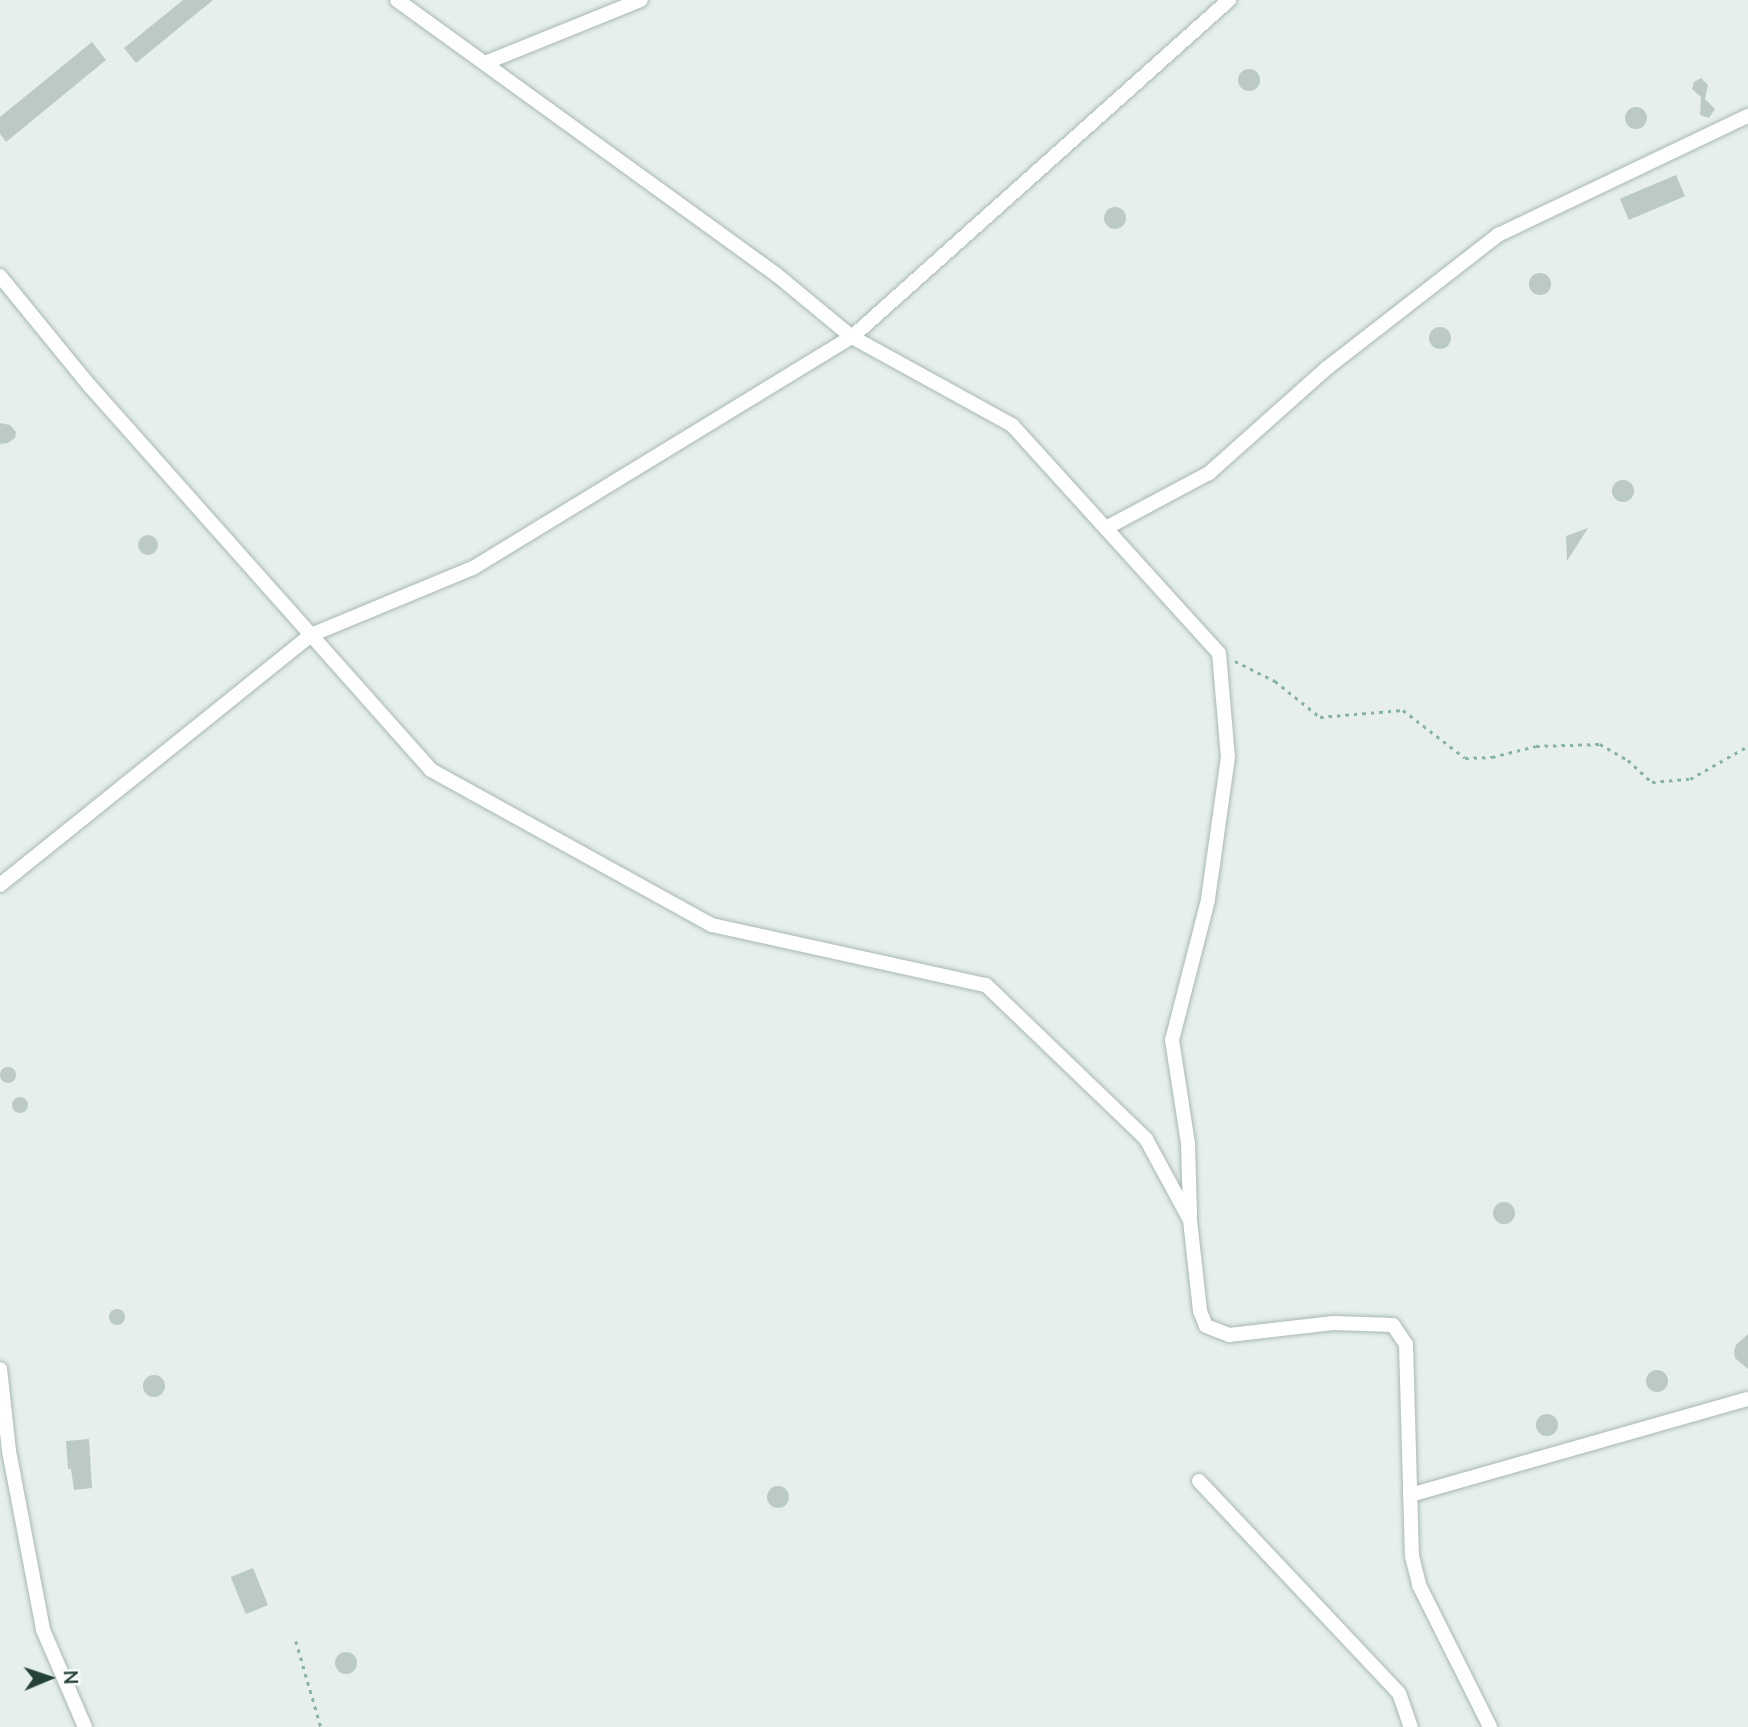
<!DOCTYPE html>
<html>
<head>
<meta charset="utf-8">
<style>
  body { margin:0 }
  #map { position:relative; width:1748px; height:1727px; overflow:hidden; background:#e6efeb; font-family:"Nunito Sans",sans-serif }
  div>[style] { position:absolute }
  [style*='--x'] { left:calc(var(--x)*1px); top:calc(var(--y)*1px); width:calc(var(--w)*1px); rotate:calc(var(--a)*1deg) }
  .building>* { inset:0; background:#bbcac4; transform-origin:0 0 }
  .round { border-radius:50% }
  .path>* { height:2.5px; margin-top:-1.25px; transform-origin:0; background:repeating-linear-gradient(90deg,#86b3a5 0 3.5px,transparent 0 8.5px) }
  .roads { filter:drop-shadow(0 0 2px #a8b8b2) drop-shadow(0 0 2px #a8b8b2) }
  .street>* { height:14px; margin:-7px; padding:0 7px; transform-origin:7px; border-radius:7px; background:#fff }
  span { translate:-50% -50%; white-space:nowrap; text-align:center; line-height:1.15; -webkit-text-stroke:5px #f7fbf9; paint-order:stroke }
  .north { position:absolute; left:14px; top:1643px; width:70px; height:70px; -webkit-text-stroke:5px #f7fbf9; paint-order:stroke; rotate:88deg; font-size:19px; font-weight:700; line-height:28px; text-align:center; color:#24423a }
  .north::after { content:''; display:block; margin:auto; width:24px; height:32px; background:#24423a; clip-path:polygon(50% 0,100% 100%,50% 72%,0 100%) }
</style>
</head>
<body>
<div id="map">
  <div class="building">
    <div style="clip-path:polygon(183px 0,213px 0,136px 63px,124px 48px)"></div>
    <div style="clip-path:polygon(92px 42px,106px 60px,6px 142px,0 134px,0 117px)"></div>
    <div class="round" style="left:1238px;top:69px;width:22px;height:22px"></div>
    <div style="clip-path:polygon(1701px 78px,1708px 85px,1705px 99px,1715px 109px,1709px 118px,1700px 115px,1701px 97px,1692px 89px,1694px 82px)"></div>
    <div class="round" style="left:1625px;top:107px;width:22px;height:22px"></div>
    <div style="left:1676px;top:175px;width:23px;height:61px;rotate:67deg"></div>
    <div class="round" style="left:1104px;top:207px;width:22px;height:22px"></div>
    <div class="round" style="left:1529px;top:273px;width:22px;height:22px"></div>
    <div class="round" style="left:1429px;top:327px;width:22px;height:22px"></div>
    <div style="clip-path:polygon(0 423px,10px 425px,16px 432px,15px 438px,8px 443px,0 444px)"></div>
    <div class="round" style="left:1612px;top:480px;width:22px;height:22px"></div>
    <div style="clip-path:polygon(1588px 528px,1567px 561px,1566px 536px)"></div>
    <div class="round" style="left:138px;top:535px;width:20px;height:20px"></div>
    <div class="round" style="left:0;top:1067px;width:16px;height:16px"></div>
    <div class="round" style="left:12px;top:1097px;width:16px;height:16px"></div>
    <div class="round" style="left:1493px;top:1202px;width:22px;height:22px"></div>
    <div class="round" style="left:109px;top:1309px;width:16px;height:16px"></div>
    <div style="clip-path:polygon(1748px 1334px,1748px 1369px,1735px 1358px,1734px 1351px,1736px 1345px)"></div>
    <div class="round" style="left:1646px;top:1370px;width:22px;height:22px"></div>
    <div class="round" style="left:143px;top:1375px;width:22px;height:22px"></div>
    <div class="round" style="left:1536px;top:1414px;width:22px;height:22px"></div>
    <div style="clip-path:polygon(89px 1439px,92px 1488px,74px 1490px,71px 1469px,68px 1469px,66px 1441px)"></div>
    <div class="round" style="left:767px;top:1486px;width:22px;height:22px"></div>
    <div style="left:253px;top:1568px;width:40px;height:24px;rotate:68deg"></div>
    <div class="round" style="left:335px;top:1652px;width:22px;height:22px"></div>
  </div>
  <div class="path">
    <div style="--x:1235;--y:661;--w:45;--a:26.6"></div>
    <div style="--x:1275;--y:681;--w:58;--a:38.7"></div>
    <div style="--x:1320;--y:717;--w:83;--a:-4.8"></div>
    <div style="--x:1403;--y:710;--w:78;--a:37.7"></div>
    <div style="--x:1465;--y:758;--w:27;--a:-2"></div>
    <div style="--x:1492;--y:757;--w:45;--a:-14"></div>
    <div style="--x:1536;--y:746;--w:64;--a:-1.8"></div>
    <div style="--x:1600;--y:744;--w:32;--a:30"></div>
    <div style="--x:1628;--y:760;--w:33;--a:43"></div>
    <div style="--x:1652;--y:782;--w:38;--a:-5"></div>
    <div style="--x:1690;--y:779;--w:67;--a:-29.6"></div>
    <div style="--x:296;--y:1641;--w:90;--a:73.8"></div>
  </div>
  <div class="roads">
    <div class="street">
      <div style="--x:397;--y:0;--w:469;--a:35.9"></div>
      <div style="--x:777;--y:275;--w:97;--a:39.6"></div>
      <div style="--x:852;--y:337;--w:183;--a:28.8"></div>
      <div style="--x:1012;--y:425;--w:308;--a:47.8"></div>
      <div style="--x:1219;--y:653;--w:104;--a:85.1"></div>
      <div style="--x:1228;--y:757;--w:144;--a:98"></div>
      <div style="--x:1208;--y:900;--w:145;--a:104.4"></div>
      <div style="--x:1172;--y:1040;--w:104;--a:81.2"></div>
      <div style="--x:1188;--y:1143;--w:72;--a:88.4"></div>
      <div style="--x:485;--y:63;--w:168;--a:-22"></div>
      <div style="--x:0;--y:276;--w:141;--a:50.8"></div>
      <div style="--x:89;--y:385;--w:515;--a:48.38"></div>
      <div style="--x:431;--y:770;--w:321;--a:28.9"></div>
      <div style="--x:712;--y:925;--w:280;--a:12.4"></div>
      <div style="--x:986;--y:985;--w:222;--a:43.9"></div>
      <div style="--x:1146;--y:1139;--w:92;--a:61.5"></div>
      <div style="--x:1190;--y:1220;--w:92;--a:83.7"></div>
      <div style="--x:1200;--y:1311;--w:16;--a:68"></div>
      <div style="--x:1206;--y:1326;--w:25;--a:21"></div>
      <div style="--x:1229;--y:1335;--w:105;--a:-6.6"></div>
      <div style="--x:1333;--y:1323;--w:60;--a:1.9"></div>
      <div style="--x:1393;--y:1325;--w:23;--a:56"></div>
      <div style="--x:1406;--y:1344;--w:212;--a:88.4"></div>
      <div style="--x:1412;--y:1556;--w:30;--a:76"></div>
      <div style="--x:1419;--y:1585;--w:159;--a:63.4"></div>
      <div style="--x:1106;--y:528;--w:117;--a:-28.1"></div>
      <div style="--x:1209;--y:473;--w:158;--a:-41.7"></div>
      <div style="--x:1327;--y:368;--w:217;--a:-37.9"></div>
      <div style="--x:1498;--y:235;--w:277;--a:-25.5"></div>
      <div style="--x:0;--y:885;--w:399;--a:-38.8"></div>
      <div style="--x:311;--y:635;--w:175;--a:-22.5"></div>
      <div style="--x:473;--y:568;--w:444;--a:-31.4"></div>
      <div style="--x:852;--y:337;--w:506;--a:-41.79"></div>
      <div style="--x:0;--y:1369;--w:82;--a:83.7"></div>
      <div style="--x:9;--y:1451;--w:182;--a:79.2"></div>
      <div style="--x:43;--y:1630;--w:106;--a:66.6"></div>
      <div style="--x:1199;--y:1481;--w:291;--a:46.7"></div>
      <div style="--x:1399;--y:1693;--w:36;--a:71"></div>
      <div style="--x:1410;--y:1495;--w:351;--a:-15.9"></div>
    </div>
  </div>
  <div class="north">N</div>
</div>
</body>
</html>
